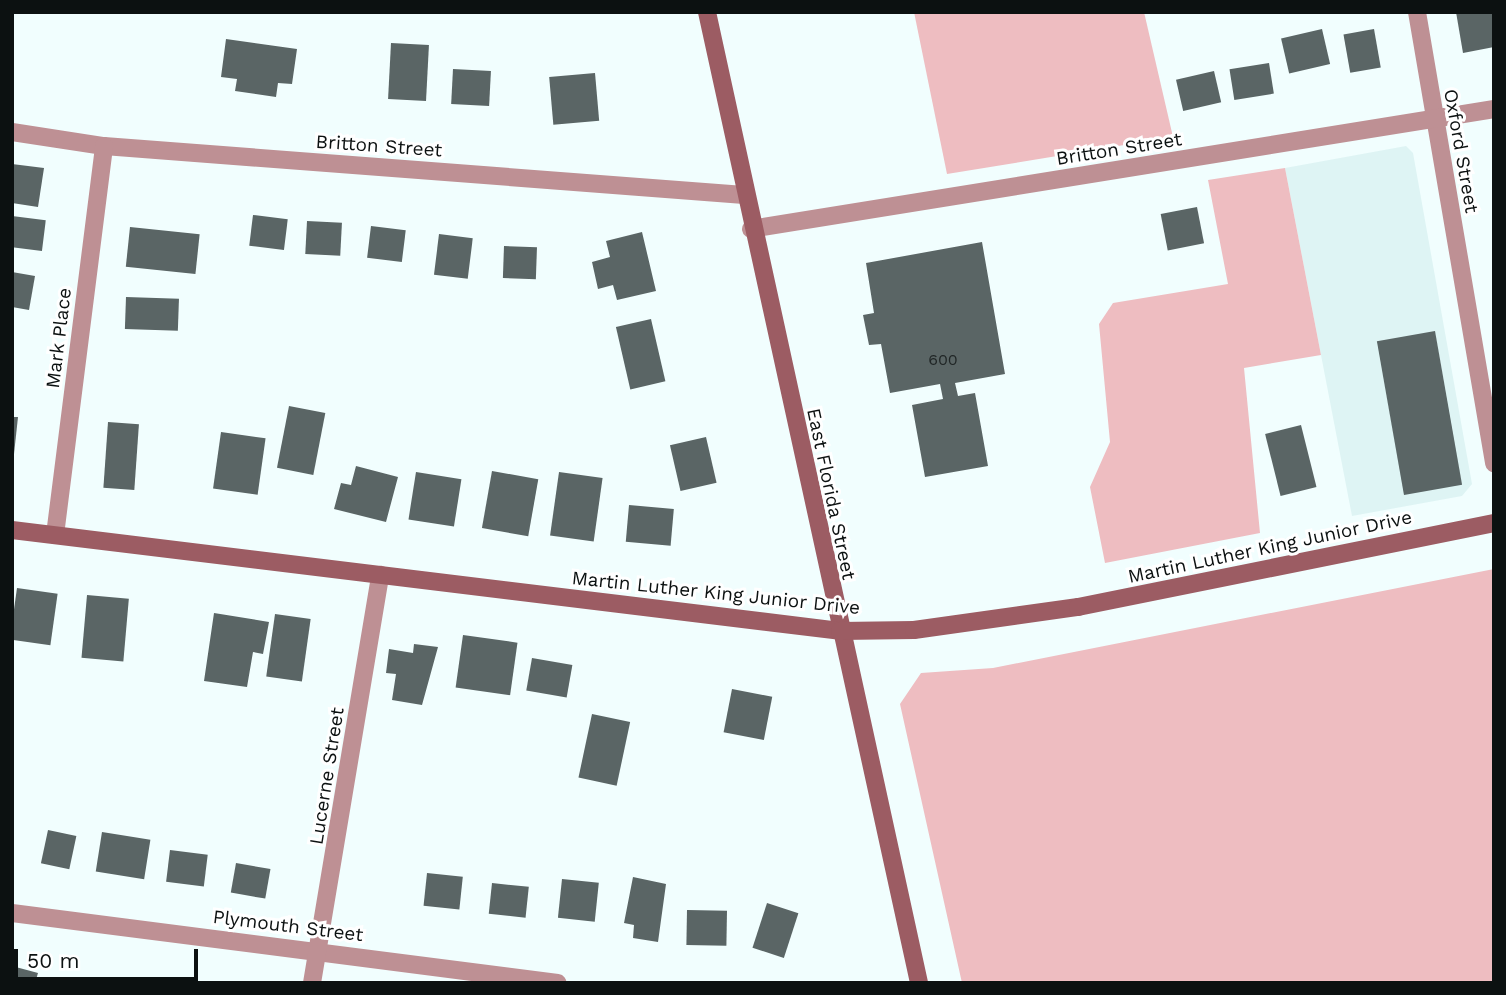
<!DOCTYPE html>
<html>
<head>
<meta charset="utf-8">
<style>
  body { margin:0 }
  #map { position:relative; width:1506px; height:995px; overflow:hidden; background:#f1fefe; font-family:"Work Sans",sans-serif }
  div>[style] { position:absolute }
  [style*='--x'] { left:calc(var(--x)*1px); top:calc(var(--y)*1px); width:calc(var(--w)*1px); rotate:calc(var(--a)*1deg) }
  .built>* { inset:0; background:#def4f4 }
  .green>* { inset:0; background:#eebdc1 }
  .building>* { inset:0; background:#5a6565; transform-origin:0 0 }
  .street>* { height:18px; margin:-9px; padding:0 9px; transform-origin:9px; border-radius:9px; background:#be9094 }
  .secondary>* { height:18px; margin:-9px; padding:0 9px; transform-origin:9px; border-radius:9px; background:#9c5c63 }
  span { translate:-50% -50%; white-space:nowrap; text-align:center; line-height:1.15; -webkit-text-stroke:6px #fff; paint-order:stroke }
  .number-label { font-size:16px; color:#202626 }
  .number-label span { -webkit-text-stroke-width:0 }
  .street-label { font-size:19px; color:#0c1111 }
  .frame { position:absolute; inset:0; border:14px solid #0c1111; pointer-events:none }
  .scale { position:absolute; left:14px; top:949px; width:184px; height:32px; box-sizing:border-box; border:4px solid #0c1111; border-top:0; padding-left:9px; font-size:21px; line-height:24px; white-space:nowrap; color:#0c1111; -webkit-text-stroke:5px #fff; paint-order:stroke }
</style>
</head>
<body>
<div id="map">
  <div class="built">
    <div style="clip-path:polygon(1406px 146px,1413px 153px,1472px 484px,1462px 496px,1352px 516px,1285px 168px)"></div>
  </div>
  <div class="green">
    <div style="clip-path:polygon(914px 12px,1144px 12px,1173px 137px,947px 174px)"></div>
    <div style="clip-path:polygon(1285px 168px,1321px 355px,1244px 368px,1260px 533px,1105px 563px,1090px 487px,1110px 442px,1099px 324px,1113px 303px,1228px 284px,1208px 180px)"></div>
    <div style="clip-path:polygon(1494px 569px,1494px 983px,962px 983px,900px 704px,921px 673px,993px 668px)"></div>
  </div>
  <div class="building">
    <div style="clip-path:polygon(1456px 12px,1492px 12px,1494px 47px,1463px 53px)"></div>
    <div style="left:1322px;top:29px;width:36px;height:42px;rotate:77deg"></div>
    <div style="left:1374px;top:29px;width:39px;height:31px;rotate:80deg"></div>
    <div style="clip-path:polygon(226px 39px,297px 49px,292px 84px,278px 83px,276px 97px,235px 91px,237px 79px,221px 77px)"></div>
    <div style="left:391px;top:43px;width:38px;height:56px;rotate:3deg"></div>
    <div style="left:1269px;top:63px;width:31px;height:40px;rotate:81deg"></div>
    <div style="left:453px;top:69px;width:38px;height:35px;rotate:3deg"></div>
    <div style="left:1214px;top:71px;width:32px;height:39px;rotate:77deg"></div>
    <div style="left:595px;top:73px;width:48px;height:46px;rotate:85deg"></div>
    <div style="clip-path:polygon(12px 164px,44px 168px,38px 207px,12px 203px)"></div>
    <div style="left:1197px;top:207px;width:37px;height:37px;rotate:79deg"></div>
    <div style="left:253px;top:215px;width:35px;height:31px;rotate:7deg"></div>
    <div style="left:12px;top:216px;width:34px;height:31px;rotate:7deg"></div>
    <div style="left:307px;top:221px;width:35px;height:33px;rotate:3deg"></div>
    <div style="left:371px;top:226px;width:35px;height:32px;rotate:7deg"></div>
    <div style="left:130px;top:227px;width:70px;height:40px;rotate:6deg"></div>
    <div style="clip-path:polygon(642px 232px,656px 291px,617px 300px,613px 285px,598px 289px,592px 262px,610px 257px,606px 241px)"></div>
    <div style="left:439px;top:234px;width:34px;height:41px;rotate:7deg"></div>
    <div style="clip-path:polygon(982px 242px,1005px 374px,955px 383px,958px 396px,975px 393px,988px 466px,925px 477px,912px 405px,943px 399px,940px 384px,890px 393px,881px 344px,869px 345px,863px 315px,874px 313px,866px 263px)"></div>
    <div style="left:504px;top:246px;width:33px;height:32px;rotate:2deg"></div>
    <div style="clip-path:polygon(12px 272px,35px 276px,29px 310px,12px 307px)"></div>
    <div style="left:126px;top:297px;width:53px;height:32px;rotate:2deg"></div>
    <div style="left:651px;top:319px;width:64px;height:36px;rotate:77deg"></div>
    <div style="left:1435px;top:331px;width:156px;height:59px;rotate:80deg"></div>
    <div style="left:289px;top:406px;width:37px;height:63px;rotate:11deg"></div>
    <div style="clip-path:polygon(12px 417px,18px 417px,14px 454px,12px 454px)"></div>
    <div style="left:108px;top:422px;width:31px;height:66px;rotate:4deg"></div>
    <div style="left:1301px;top:425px;width:64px;height:37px;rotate:76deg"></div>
    <div style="left:221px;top:432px;width:45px;height:57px;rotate:8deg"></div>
    <div style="left:706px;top:437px;width:47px;height:37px;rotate:77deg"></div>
    <div style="clip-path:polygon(356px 466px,398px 477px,386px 522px,334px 509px,341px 483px,351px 485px)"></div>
    <div style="left:492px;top:471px;width:47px;height:58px;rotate:10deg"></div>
    <div style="left:416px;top:472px;width:46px;height:48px;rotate:9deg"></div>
    <div style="left:559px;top:472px;width:44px;height:64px;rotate:8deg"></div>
    <div style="left:629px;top:505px;width:45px;height:37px;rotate:5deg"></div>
    <div style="left:17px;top:588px;width:41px;height:52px;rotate:8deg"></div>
    <div style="left:87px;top:595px;width:42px;height:63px;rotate:5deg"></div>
    <div style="clip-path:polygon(214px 613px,269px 622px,263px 654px,253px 652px,247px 687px,204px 681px)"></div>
    <div style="left:275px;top:614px;width:36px;height:63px;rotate:8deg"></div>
    <div style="left:463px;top:635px;width:55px;height:53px;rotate:8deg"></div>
    <div style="clip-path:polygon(414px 644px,438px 647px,422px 705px,392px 700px,396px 674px,386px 673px,389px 649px,413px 653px)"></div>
    <div style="left:532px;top:658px;width:41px;height:33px;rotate:10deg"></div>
    <div style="left:732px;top:689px;width:41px;height:44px;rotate:11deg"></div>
    <div style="left:592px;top:714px;width:39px;height:65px;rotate:12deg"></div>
    <div style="left:48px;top:830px;width:29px;height:34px;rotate:12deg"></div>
    <div style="left:102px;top:832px;width:49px;height:40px;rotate:9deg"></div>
    <div style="left:170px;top:850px;width:38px;height:32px;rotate:7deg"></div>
    <div style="left:236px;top:863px;width:35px;height:30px;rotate:10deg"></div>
    <div style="left:427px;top:873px;width:36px;height:33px;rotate:6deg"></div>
    <div style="clip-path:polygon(633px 877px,666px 884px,658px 942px,633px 938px,634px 925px,624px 923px)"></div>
    <div style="left:562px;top:879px;width:37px;height:39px;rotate:6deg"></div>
    <div style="left:492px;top:883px;width:37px;height:31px;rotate:6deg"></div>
    <div style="left:767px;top:903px;width:33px;height:47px;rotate:18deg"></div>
    <div style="left:687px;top:910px;width:40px;height:35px;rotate:1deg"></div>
    <div style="clip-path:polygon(12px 966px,38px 973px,35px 983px,12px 983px)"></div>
  </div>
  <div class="street">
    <div style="--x:1417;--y:12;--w:458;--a:80.3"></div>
    <div style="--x:12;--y:132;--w:93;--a:8.7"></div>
    <div style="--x:104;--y:146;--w:642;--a:4.38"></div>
    <div style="--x:751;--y:229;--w:753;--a:-9.17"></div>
    <div style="--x:55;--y:535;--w:392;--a:-82.8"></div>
    <div style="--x:12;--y:913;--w:550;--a:7.31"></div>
    <div style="--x:312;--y:983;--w:414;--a:-80.5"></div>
  </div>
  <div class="secondary">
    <div style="--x:707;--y:12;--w:994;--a:77.68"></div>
    <div style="--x:12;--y:530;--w:834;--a:6.95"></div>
    <div style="--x:840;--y:631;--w:74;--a:-0.8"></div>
    <div style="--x:914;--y:630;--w:166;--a:-8"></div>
    <div style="--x:1078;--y:607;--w:424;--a:-11.4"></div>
  </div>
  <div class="number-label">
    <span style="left:943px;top:360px">600</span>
  </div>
  <div class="street-label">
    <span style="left:379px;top:146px;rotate:4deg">Britton Street</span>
    <span style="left:1119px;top:149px;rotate:-9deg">Britton Street</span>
    <span style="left:1461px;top:151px;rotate:80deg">Oxford Street</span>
    <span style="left:59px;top:338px;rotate:-83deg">Mark Place</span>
    <span style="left:831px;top:494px;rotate:78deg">East Florida Street</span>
    <span style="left:1270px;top:547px;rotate:-12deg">Martin Luther King Junior Drive</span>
    <span style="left:716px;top:593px;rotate:6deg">Martin Luther King Junior Drive</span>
    <span style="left:327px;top:776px;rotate:-81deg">Lucerne Street</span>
    <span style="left:288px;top:926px;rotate:7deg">Plymouth Street</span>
  </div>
  <div class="frame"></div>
  <div class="scale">50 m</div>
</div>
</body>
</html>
